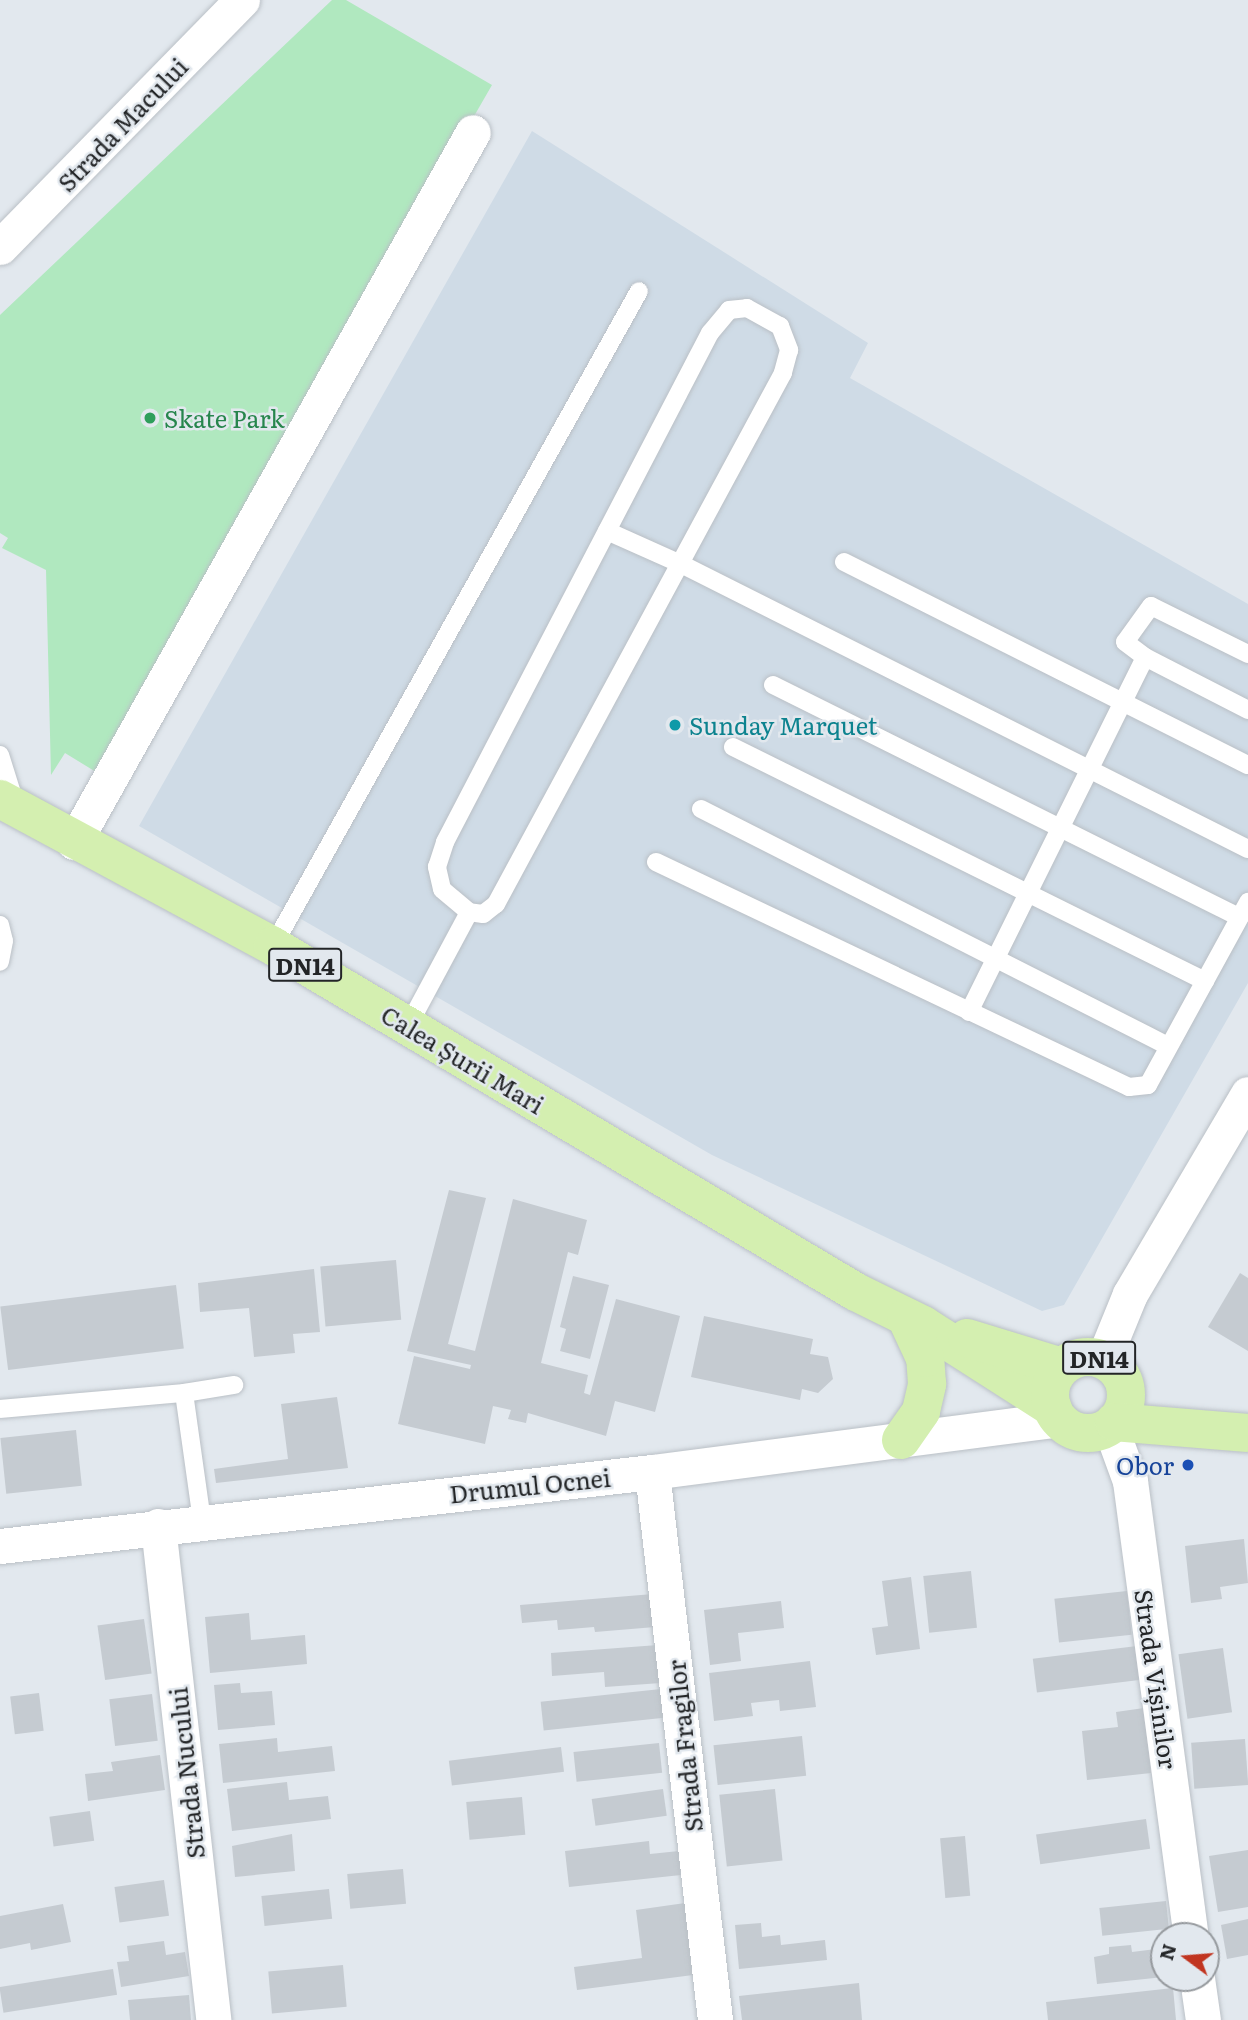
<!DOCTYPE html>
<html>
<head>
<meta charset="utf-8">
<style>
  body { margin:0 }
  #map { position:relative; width:1248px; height:2020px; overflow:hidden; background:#e2e8ee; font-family:Literata,serif }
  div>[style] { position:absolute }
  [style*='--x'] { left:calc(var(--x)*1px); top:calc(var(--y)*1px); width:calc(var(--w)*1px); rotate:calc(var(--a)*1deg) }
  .built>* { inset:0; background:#cfdbe6 }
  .green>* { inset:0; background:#b0e8bf }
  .building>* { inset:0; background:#c5cbd1; transform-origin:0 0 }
  .roads { filter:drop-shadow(0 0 2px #bac0c6) drop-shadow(0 0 2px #bac0c6) }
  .lane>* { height:18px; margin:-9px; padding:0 9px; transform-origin:9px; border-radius:9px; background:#fff }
  .street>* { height:35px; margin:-17.5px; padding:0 17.5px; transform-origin:17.5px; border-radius:17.5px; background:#fff }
  .primary>* { height:38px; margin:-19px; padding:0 19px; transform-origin:19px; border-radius:19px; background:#d4efb0 }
  .primary>.ring { margin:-19px; padding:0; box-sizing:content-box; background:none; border:38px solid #d4efb0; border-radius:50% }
  .dots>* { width:19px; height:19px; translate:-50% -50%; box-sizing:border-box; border:4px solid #e2e8ee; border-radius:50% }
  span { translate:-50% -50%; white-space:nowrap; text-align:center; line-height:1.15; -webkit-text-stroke:5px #e2e8ee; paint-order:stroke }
  .shield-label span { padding:2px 5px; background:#e2e8ee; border:2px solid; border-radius:5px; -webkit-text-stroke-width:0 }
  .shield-label { font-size:23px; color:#232527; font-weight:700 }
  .street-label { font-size:24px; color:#232527 }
  .leisure-label { font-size:24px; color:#27864d }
  .left { translate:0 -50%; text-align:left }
  .culture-label { font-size:24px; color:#0d838f }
  .transit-label { font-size:24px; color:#164399 }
  .right { translate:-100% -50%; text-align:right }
  .north { position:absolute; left:1150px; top:1922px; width:70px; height:70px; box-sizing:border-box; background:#e2e8ee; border:2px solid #969a9e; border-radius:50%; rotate:286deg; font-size:19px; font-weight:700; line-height:28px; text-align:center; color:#232527 }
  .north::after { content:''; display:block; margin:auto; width:24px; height:32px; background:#c13520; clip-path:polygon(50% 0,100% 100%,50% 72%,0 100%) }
</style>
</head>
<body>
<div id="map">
  <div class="built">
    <div style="clip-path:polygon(532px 131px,868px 343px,850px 378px,1248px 604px,1248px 983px,1064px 1305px,1042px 1311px,712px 1155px,139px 826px)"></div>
  </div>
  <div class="green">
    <div style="clip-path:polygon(332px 0,346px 0,492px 85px,96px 772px,65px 753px,51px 775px,46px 570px,2px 548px,8px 538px,0 533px,0 315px)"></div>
  </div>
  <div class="building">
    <div style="clip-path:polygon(449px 1190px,486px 1198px,448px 1344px,475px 1351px,513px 1199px,587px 1220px,578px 1255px,568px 1252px,541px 1363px,588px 1375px,584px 1393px,590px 1395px,616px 1299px,680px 1316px,655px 1412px,615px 1401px,606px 1436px,528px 1413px,526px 1423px,508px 1419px,511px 1410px,493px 1406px,485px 1444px,398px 1424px,414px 1356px,470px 1369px,471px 1365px,407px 1351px)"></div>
    <div style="left:396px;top:1260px;width:60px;height:76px;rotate:85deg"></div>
    <div style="clip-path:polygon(314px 1269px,320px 1332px,293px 1334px,295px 1353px,254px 1357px,249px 1308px,200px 1312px,198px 1283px)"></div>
    <div style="clip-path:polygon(1240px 1273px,1248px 1278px,1248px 1351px,1208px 1327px)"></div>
    <div style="clip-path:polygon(573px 1276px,609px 1285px,590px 1359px,560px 1351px,566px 1329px,560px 1327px)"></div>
    <div style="left:176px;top:1285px;width:64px;height:177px;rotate:83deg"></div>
    <div style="clip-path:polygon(704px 1316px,813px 1339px,810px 1354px,828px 1357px,833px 1379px,818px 1393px,802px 1389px,800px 1400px,691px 1377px)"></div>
    <div style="clip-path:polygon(337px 1397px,348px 1468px,216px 1483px,214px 1469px,288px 1459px,281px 1404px)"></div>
    <div style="left:76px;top:1430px;width:56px;height:76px;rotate:84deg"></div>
    <div style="clip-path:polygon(1244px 1539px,1248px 1583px,1220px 1587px,1222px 1599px,1191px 1603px,1185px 1546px)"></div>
    <div style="left:971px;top:1571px;width:57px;height:48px;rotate:84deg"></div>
    <div style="clip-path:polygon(911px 1577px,920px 1649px,876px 1655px,872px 1628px,888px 1626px,882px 1581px)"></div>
    <div style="left:1127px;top:1591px;width:44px;height:73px;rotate:84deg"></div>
    <div style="clip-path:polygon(653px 1594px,655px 1627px,595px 1632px,594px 1627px,558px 1630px,557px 1620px,522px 1623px,520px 1605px)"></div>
    <div style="clip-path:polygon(781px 1601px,784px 1628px,738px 1633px,741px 1661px,710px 1665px,704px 1610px)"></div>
    <div style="clip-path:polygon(249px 1613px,251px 1640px,305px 1635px,307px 1664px,210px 1673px,205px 1617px)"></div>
    <div style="left:144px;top:1619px;width:55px;height:47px;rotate:82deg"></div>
    <div style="clip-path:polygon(658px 1645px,661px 1683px,605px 1687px,604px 1672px,552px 1676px,551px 1653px)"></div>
    <div style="left:1137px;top:1646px;width:34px;height:105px;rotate:83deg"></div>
    <div style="left:1223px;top:1648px;width:65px;height:45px;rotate:82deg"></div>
    <div style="clip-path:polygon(810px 1661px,816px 1707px,780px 1711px,779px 1700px,751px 1703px,753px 1716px,714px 1721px,709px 1673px)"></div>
    <div style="clip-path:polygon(240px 1683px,241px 1693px,272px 1691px,275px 1725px,218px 1730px,214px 1685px)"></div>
    <div style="left:661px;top:1689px;width:29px;height:121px;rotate:84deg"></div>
    <div style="left:39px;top:1693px;width:38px;height:29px;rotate:83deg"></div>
    <div style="left:152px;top:1694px;width:47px;height:43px;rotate:83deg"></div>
    <div style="clip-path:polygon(1144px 1708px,1151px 1773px,1087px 1780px,1082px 1731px,1118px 1727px,1116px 1712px)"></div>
    <div style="left:802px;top:1736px;width:40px;height:89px;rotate:84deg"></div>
    <div style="clip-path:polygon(277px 1738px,278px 1752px,332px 1746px,335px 1771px,223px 1783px,219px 1744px)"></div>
    <div style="left:1245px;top:1739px;width:46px;height:54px;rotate:86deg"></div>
    <div style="left:659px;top:1743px;width:30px;height:86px;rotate:84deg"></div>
    <div style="left:561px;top:1747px;width:25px;height:113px;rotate:83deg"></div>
    <div style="clip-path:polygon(160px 1755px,165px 1790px,88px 1801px,85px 1774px,113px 1771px,111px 1762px)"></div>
    <div style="clip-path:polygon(287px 1782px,289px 1800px,328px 1796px,331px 1819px,232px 1831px,227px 1789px)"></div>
    <div style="left:663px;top:1789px;width:27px;height:72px;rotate:82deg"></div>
    <div style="left:775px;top:1789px;width:72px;height:56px;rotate:84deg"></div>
    <div style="left:522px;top:1797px;width:38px;height:56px;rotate:85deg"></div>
    <div style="left:90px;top:1811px;width:30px;height:41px;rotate:82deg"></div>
    <div style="left:1146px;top:1819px;width:30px;height:111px;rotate:82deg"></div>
    <div style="clip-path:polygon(292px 1834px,295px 1871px,235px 1877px,232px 1846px)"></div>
    <div style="left:965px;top:1836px;width:60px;height:25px;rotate:85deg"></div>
    <div style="clip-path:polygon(649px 1841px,650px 1854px,679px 1851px,681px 1875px,569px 1887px,565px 1851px)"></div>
    <div style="clip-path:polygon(1248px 1850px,1248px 1907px,1218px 1912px,1209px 1856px)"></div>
    <div style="left:403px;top:1869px;width:35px;height:56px;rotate:85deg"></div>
    <div style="left:164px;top:1880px;width:36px;height:50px;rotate:82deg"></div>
    <div style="left:329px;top:1889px;width:30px;height:68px;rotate:84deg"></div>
    <div style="left:1166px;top:1901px;width:28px;height:67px;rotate:84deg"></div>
    <div style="clip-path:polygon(685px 1903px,693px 1975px,577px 1990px,574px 1967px,642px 1958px,636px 1910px)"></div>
    <div style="clip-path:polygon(63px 1904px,71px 1942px,31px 1950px,30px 1943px,0 1949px,0 1916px)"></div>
    <div style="clip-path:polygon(1248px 1919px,1248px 1955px,1227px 1959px,1221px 1925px)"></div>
    <div style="clip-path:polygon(761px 1923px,762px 1937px,780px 1935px,781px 1945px,825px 1940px,827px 1960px,739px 1969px,735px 1925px)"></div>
    <div style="clip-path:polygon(164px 1941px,166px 1955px,185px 1952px,189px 1976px,121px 1987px,117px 1962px,129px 1961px,127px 1946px)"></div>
    <div style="clip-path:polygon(1131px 1945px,1132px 1952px,1164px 1948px,1164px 1977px,1097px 1984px,1094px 1957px,1109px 1954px,1109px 1947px)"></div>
    <div style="left:343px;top:1965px;width:42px;height:75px;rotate:85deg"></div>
    <div style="left:113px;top:1969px;width:26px;height:115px;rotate:81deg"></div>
    <div style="clip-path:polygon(859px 1983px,862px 2020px,742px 2020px,739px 1996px)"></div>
    <div style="clip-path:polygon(1173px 1988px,1176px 2020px,1048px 2020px,1046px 2002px)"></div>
    <div style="clip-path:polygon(189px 1995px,191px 2020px,130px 2020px,128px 2000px)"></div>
  </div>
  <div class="roads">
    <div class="lane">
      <div style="--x:747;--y:308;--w:38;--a:29"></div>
      <div style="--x:780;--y:326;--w:26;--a:69"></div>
      <div style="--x:789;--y:350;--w:24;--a:105"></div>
      <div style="--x:783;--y:373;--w:604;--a:118.39"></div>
      <div style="--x:496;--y:904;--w:16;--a:142"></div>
      <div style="--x:483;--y:914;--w:14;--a:-172"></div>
      <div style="--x:469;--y:912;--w:35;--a:-140"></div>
      <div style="--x:442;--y:889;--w:23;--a:-103"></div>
      <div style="--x:437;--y:867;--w:26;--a:-72"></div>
      <div style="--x:445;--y:842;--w:574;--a:-62.5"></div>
      <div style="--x:710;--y:333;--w:30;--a:-50"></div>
      <div style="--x:729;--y:310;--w:18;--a:-6"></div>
      <div style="--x:607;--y:531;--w:83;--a:24.1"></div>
      <div style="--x:683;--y:565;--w:632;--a:26.69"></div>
      <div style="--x:844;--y:562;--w:452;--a:26.7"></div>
      <div style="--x:1248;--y:654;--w:108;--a:-153.7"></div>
      <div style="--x:1151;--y:606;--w:44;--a:125.8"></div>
      <div style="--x:1125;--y:642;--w:25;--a:37"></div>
      <div style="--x:1145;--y:657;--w:116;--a:27.2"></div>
      <div style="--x:773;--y:685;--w:521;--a:26.47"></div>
      <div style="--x:733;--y:747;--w:527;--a:26.37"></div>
      <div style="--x:0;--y:755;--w:50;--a:72.6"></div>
      <div style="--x:701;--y:809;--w:524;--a:26.91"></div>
      <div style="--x:656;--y:862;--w:524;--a:25.44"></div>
      <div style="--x:1129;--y:1087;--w:19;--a:-6"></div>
      <div style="--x:1148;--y:1085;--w:209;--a:-61.3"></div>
      <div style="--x:0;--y:925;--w:16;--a:76"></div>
      <div style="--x:4;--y:941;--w:21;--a:101"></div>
      <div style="--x:273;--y:946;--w:750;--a:-60.8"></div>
      <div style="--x:969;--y:1012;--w:396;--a:-63.6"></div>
      <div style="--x:408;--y:1026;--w:129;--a:-61.8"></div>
      <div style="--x:0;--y:1409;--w:185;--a:-5"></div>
      <div style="--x:202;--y:1521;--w:129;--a:-98"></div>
      <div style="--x:184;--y:1393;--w:51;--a:-9.1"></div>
    </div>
    <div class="street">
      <div style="--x:0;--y:247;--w:346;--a:-45.6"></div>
      <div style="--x:74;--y:842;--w:814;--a:-60.67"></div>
      <div style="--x:1103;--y:1360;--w:71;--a:-67.8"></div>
      <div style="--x:1130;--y:1294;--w:232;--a:-59.5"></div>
      <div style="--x:1110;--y:1426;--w:59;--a:70"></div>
      <div style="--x:1130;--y:1481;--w:459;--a:82.4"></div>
      <div style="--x:652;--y:1472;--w:552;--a:83.44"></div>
      <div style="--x:158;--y:1526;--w:497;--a:83.6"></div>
      <div style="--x:0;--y:1546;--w:656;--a:-6.48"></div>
      <div style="--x:652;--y:1472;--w:411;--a:-7.4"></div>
      <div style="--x:1197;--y:1978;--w:42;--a:81.9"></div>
    </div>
    <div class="primary">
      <div style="--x:0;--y:799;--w:310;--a:28.3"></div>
      <div style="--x:273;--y:946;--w:678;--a:30.69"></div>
      <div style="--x:856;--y:1292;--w:75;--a:26.2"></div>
      <div style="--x:923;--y:1325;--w:154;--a:32.6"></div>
      <div style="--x:967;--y:1338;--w:99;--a:17"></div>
      <div class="ring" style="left:1050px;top:1357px;width:38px;height:38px"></div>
      <div style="--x:1114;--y:1422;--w:134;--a:4.7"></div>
      <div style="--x:901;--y:1440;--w:35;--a:-55"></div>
      <div style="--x:921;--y:1411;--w:28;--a:-77"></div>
      <div style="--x:927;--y:1384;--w:26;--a:-94"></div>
      <div style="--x:925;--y:1358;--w:45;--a:-114.9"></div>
    </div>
  </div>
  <div class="dots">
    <div style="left:150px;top:418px;background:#2e9e5b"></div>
    <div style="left:675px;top:725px;background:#0f9aa8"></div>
    <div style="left:1188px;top:1465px;background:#1a4fb4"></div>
  </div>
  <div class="shield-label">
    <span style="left:305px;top:965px">DN14</span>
    <span style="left:1099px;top:1358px">DN14</span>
  </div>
  <div class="street-label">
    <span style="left:122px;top:124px;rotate:-46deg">Strada Macului</span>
    <span style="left:463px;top:1059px;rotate:31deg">Calea Șurii Mari</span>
    <span style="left:530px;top:1485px;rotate:-6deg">Drumul Ocnei</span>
    <span style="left:1157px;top:1679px;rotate:82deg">Strada Vișinilor</span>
    <span style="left:684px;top:1746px;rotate:-96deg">Strada Fragilor</span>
    <span style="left:186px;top:1773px;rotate:-96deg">Strada Nucului</span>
  </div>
  <div class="leisure-label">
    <span class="left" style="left:164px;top:418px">Skate Park</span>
  </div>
  <div class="culture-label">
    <span class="left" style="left:689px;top:725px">Sunday Marquet</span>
  </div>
  <div class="transit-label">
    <span class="right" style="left:1174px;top:1465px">Obor</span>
  </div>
  <div class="north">N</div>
</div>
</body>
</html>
